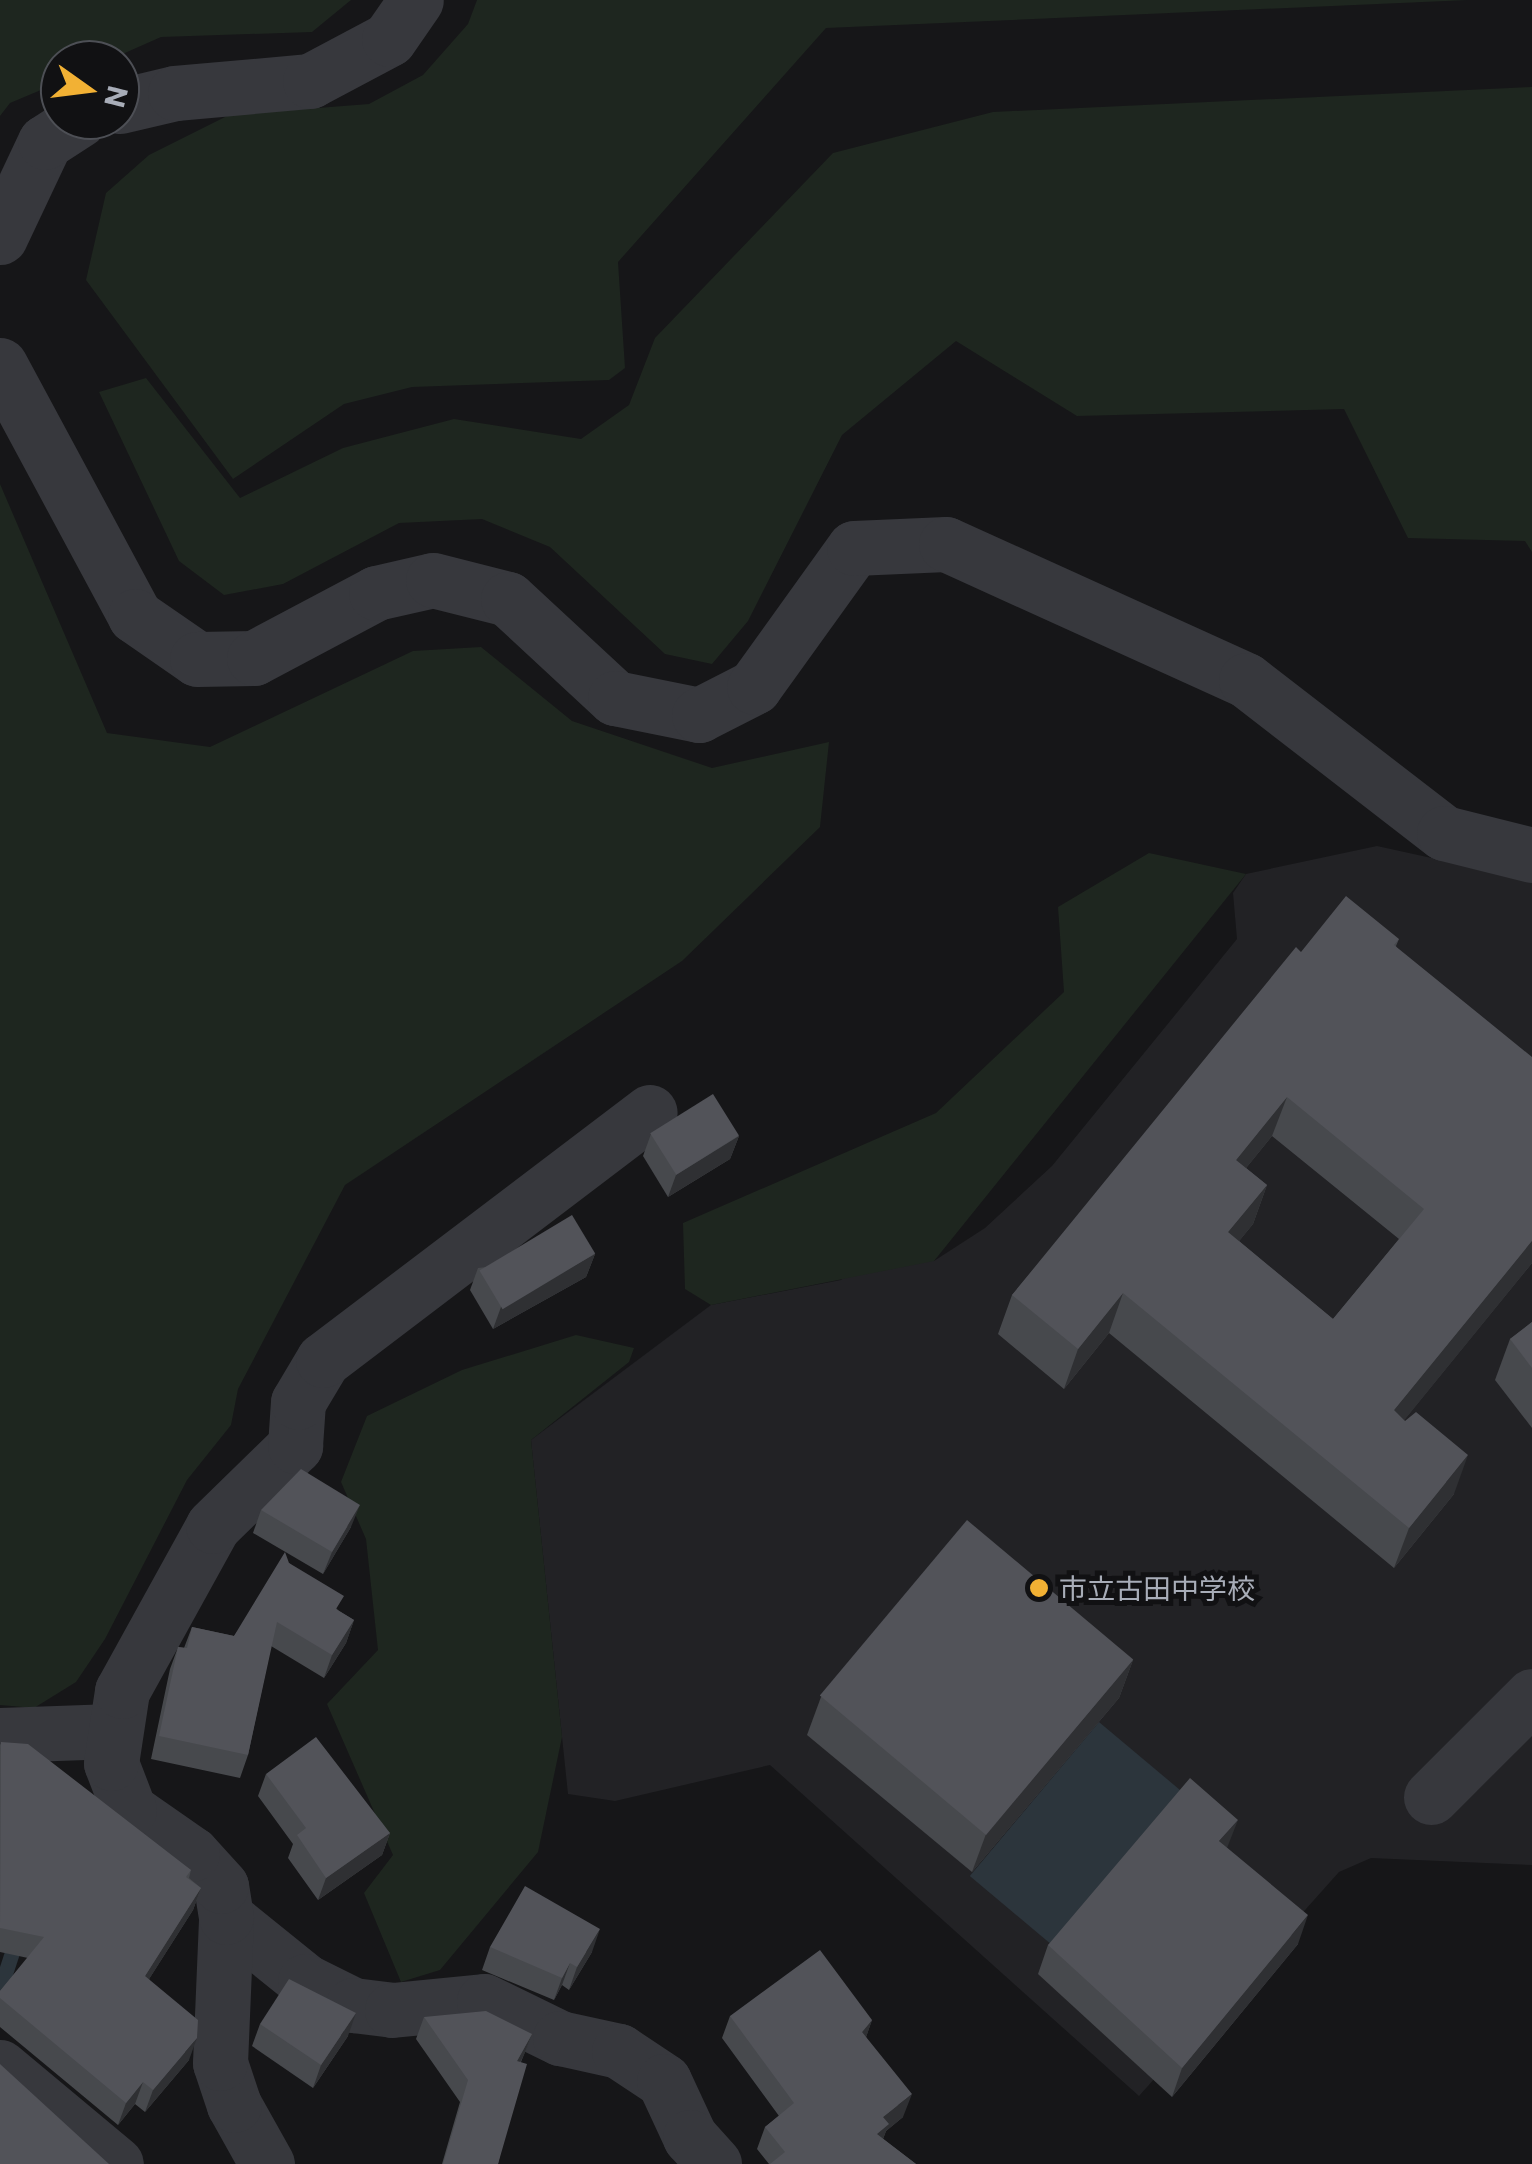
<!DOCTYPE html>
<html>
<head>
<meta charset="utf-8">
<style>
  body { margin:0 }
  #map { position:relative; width:1532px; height:2164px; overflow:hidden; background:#161618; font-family:Commissioner,"Noto Sans JP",sans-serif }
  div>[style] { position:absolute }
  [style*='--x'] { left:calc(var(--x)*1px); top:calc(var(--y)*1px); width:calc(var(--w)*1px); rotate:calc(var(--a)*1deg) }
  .built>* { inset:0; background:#222225 }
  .green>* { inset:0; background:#1e261f }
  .water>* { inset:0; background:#2c353c; transform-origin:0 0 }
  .stream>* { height:15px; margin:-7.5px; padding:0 7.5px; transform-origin:7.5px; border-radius:7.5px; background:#2c353c }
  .minor>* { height:55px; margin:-27.5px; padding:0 27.5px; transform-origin:27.5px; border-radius:27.5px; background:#37383d }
  .wall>* { inset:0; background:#47494d }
  .shaded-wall>* { inset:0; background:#2f3033 }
  .building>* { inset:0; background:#525359; transform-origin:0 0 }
  .dots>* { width:28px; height:28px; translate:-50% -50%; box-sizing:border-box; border:5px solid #111113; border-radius:50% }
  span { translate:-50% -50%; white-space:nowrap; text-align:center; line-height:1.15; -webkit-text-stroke:10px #111113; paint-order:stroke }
  .poi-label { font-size:28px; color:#a8adb8 }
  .left { translate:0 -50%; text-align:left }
  .north { position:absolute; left:40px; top:40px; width:100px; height:100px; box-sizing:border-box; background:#111113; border:2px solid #4d4f55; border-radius:50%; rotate:104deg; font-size:28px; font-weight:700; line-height:40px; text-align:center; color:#a8adb8 }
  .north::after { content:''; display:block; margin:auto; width:35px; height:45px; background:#f2b134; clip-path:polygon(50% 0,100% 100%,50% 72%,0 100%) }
</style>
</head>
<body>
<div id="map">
  <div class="built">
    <div style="clip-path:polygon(1377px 846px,1532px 880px,1532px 1865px,1371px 1858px,1339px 1872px,1139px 2096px,770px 1765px,615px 1801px,568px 1794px,531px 1440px,711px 1305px,841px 1280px,877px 1252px,934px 1261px,985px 1228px,1052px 1166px,1237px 939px,1233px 893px,1246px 874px)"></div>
  </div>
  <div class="green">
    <div style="clip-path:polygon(0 0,351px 0,312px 32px,161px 37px,109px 60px,60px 60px,60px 82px,10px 103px,0 116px)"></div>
    <div style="clip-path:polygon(477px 0,1468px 0,826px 28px,618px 262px,625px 368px,609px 380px,412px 387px,344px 404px,233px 479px,86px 280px,106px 193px,149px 155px,229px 115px,369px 104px,423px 75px,468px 24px)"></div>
    <div style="clip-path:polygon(1532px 87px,1532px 552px,1525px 541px,1408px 538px,1344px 409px,1077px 416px,956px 341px,842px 435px,748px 621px,712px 664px,665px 654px,550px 547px,482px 519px,399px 523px,283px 584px,224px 595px,179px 561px,99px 392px,146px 378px,240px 498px,343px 448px,454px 419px,581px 439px,629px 405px,655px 338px,833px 153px,993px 112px)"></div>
    <div style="clip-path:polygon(0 484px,107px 733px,210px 747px,413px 651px,481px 647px,572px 721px,712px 768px,829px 742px,820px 827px,682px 961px,345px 1185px,238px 1389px,231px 1425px,187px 1480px,105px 1639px,76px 1682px,34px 1708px,0 1705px)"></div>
    <div style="clip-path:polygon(1149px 853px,1246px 874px,934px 1261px,711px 1305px,685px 1289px,683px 1223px,936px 1113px,1064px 992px,1058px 907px)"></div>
    <div style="clip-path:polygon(576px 1335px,634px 1348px,629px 1362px,531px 1440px,562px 1737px,538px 1852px,440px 1970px,401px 1982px,364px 1893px,393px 1855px,327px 1704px,378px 1650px,366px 1539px,341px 1482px,367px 1416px,462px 1370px)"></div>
  </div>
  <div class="water">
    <div style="left:1099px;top:1722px;width:117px;height:201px;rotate:40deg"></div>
  </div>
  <div class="stream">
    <div style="--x:0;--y:1989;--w:58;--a:-71.9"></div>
  </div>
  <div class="minor">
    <div style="--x:120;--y:106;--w:57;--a:-13.3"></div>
    <div style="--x:175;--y:93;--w:136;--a:-5.1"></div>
    <div style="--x:310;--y:81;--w:89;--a:-28"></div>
    <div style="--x:389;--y:39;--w:47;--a:-55.3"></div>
    <div style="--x:0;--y:237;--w:105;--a:-64.7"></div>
    <div style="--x:45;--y:142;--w:40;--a:-32.9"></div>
    <div style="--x:0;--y:365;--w:285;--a:61.7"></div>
    <div style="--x:135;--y:616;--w:75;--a:34.7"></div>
    <div style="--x:197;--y:659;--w:57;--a:-1"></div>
    <div style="--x:254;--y:658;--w:138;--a:-28"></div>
    <div style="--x:376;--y:593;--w:58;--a:-12.8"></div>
    <div style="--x:433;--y:580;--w:77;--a:14.2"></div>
    <div style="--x:508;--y:599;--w:146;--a:42.8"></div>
    <div style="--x:615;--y:698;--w:86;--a:11.4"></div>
    <div style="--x:699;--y:715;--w:62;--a:-27"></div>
    <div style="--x:754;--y:687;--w:171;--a:-54.3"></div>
    <div style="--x:854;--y:548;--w:92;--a:-2.5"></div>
    <div style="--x:946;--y:544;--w:329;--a:24.4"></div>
    <div style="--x:1246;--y:680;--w:250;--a:37.7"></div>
    <div style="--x:1444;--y:833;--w:91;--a:14"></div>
    <div style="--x:0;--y:1735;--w:113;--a:-2"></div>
    <div style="--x:1431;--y:1797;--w:143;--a:-45"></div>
    <div style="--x:226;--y:1917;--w:102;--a:39"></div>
    <div style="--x:305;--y:1981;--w:54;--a:26.6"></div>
    <div style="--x:353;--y:2005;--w:39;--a:7"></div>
    <div style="--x:392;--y:2010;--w:92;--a:-5.6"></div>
    <div style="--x:484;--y:2001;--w:85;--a:26"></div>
    <div style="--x:560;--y:2038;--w:60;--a:12.4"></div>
    <div style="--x:619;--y:2051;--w:54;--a:33.7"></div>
    <div style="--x:664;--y:2081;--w:62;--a:65.1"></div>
    <div style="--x:690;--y:2137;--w:36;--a:48"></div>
    <div style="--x:0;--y:2067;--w:151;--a:39.9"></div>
    <div style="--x:267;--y:2164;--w:68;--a:-119.2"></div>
    <div style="--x:234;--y:2105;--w:44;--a:-108.4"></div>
    <div style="--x:220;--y:2063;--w:146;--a:-87.6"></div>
    <div style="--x:226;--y:1917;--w:31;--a:-99"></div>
    <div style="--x:221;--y:1886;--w:43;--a:-132.2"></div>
    <div style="--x:192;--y:1854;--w:77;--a:-145.1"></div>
    <div style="--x:129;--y:1810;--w:50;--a:-111"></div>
    <div style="--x:111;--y:1763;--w:73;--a:-81.3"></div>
    <div style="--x:122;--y:1691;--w:188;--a:-61.1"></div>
    <div style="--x:213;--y:1526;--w:115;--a:-44.3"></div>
    <div style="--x:295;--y:1446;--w:44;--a:-86.1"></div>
    <div style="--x:298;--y:1402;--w:49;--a:-59.2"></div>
    <div style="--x:323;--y:1360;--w:410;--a:-37.2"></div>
  </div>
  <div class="wall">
    <div style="clip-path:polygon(evenodd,1399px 939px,1396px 946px,1532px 1263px,1404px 1420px,1454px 1494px,1394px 1568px,1109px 1333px,1064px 1389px,998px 1334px,1012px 1295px,1301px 952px,1399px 939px,1272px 1136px,1399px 1239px,1333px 1319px,1239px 1241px,1253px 1224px,1267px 1185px,1246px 1168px,1272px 1136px)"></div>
    <div style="clip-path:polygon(651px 1134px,739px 1136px,730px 1159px,668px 1197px,643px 1156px)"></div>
    <div style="clip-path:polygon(595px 1254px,586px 1277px,493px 1329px,470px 1290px,478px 1268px)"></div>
    <div style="clip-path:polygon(1532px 1322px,1532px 1428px,1495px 1380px,1510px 1339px)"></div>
    <div style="clip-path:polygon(261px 1510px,351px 1527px,323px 1574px,253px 1533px)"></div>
    <div style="clip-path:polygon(289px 1563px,339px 1611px,354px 1620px,346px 1643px,324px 1678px,271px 1646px,248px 1755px,240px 1778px,151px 1759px,170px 1669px,178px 1647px,184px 1648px,192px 1627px,234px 1636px)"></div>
    <div style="clip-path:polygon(1133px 1660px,1119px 1698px,972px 1872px,807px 1735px,821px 1697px)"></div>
    <div style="clip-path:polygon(0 1744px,191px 1870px,189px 1878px,201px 1888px,193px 1910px,149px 1979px,189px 2060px,145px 2112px,135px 2104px,118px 2125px,0 2027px,0 1991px,28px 1958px,0 1952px)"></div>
    <div style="clip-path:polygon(266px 1774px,390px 1833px,382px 1855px,318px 1900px,288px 1858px,293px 1844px,258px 1796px)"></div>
    <div style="clip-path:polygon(1227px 1848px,1298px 1944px,1172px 2097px,1038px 1974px,1048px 1945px)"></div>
    <div style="clip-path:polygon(490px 1947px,592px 1952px,569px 1990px,562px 1985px,554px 2000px,482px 1970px)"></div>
    <div style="clip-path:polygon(730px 2016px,872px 2020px,866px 2037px,903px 2117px,886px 2131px,883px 2139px,916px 2164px,769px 2164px,757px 2149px,765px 2127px,779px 2116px,722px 2038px)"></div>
    <div style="clip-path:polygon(424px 2017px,532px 2034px,521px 2062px,498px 2164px,442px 2164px,460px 2102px,416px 2039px)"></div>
    <div style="clip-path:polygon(260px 2024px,348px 2036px,313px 2088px,252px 2046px)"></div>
  </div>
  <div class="shaded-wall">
    <div style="clip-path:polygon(1287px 1097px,1272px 1136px,1221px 1199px,1236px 1160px)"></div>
    <div style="clip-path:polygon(739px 1136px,730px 1159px,668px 1197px,676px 1175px)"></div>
    <div style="clip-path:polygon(1267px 1185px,1253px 1224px,1214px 1272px,1228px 1232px)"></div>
    <div style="clip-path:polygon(1532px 1241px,1532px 1263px,1380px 1450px,1394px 1410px)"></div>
    <div style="clip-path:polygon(595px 1254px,586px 1277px,493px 1329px,501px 1307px)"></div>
    <div style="clip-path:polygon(1123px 1293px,1109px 1333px,1064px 1389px,1078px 1349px)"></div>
    <div style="clip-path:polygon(1468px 1455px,1454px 1494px,1394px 1568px,1409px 1528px)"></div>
    <div style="clip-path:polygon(360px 1505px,351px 1527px,323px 1574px,332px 1552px)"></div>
    <div style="clip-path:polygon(354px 1620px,346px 1643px,324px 1678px,332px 1655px)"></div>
    <div style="clip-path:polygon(1133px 1660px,1119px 1698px,972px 1872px,986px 1834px)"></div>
    <div style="clip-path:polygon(1238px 1820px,1227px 1848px,1219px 1841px)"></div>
    <div style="clip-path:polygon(390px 1833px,382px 1855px,318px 1900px,326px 1878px)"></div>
    <div style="clip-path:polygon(201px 1888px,193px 1910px,137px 1998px,145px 1976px)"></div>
    <div style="clip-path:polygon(1308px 1915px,1298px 1944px,1172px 2097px,1182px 2068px)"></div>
    <div style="clip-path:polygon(600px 1929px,592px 1952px,569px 1990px,577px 1967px)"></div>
    <div style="clip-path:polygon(570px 1963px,562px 1985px,554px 2000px,562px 1978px)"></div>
    <div style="clip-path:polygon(356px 2013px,348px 2036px,313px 2088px,321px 2065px)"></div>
    <div style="clip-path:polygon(872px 2020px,864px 2043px,862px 2032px)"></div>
    <div style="clip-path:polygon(532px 2034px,524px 2055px,509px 2083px,517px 2061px)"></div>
    <div style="clip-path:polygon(197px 2038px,189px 2060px,145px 2112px,153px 2090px)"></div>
    <div style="clip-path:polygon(143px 2082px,135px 2104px,118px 2125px,126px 2103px)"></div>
    <div style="clip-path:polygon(912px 2094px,903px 2117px,886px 2131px,880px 2147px,868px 2157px,883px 2117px)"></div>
  </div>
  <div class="building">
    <div style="clip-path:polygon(evenodd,1346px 896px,1399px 939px,1394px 945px,1532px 1057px,1532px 1241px,1394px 1410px,1405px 1421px,1416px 1412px,1468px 1455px,1409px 1528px,1123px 1293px,1078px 1349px,1012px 1295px,1296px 947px,1301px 952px,1346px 896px,1287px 1097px,1424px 1209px,1333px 1319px,1228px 1232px,1267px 1185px,1236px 1160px,1287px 1097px)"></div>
    <div style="left:713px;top:1094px;width:49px;height:74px;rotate:58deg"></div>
    <div style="left:572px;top:1215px;width:45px;height:108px;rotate:59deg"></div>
    <div style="clip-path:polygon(1532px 1322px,1532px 1368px,1510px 1339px)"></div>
    <div style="clip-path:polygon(301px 1469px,360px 1505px,332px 1552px,261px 1510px)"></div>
    <div style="left:967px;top:1520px;width:217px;height:229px;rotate:40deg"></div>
    <div style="clip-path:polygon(285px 1552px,289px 1563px,344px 1596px,336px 1609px,354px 1620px,332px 1655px,277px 1622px,248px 1755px,159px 1736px,178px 1647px,187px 1648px,192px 1627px,234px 1636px)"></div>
    <div style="clip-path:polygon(316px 1737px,390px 1833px,326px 1878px,297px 1835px,306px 1828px,266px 1774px)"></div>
    <div style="clip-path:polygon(1px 1742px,28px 1744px,191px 1870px,186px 1877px,201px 1888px,145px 1976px,198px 2020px,197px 2038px,153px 2090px,143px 2082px,126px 2103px,0 1998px,0 1991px,44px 1937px,0 1928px)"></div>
    <div style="clip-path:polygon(1190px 1778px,1238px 1820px,1219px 1841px,1308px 1915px,1182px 2068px,1048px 1945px)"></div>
    <div style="clip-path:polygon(525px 1886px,600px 1929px,577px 1967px,570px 1963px,562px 1978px,490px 1947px)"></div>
    <div style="clip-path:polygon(820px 1950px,872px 2020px,862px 2032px,912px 2094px,883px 2117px,889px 2124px,877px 2134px,916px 2164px,770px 2164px,785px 2152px,765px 2127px,794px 2103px,730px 2016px)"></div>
    <div style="clip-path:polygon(289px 1979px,356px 2013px,321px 2065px,260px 2024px)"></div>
    <div style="clip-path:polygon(486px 2011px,532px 2034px,517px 2061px,527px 2064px,498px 2164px,443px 2164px,468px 2080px,424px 2017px)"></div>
    <div style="clip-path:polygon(0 2064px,109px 2164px,0 2164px)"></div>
  </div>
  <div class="dots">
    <div style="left:1039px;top:1588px;background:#f2b134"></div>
  </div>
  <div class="poi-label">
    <span class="left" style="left:1059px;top:1588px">市立古田中学校</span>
  </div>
  <div class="north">N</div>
</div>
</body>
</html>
